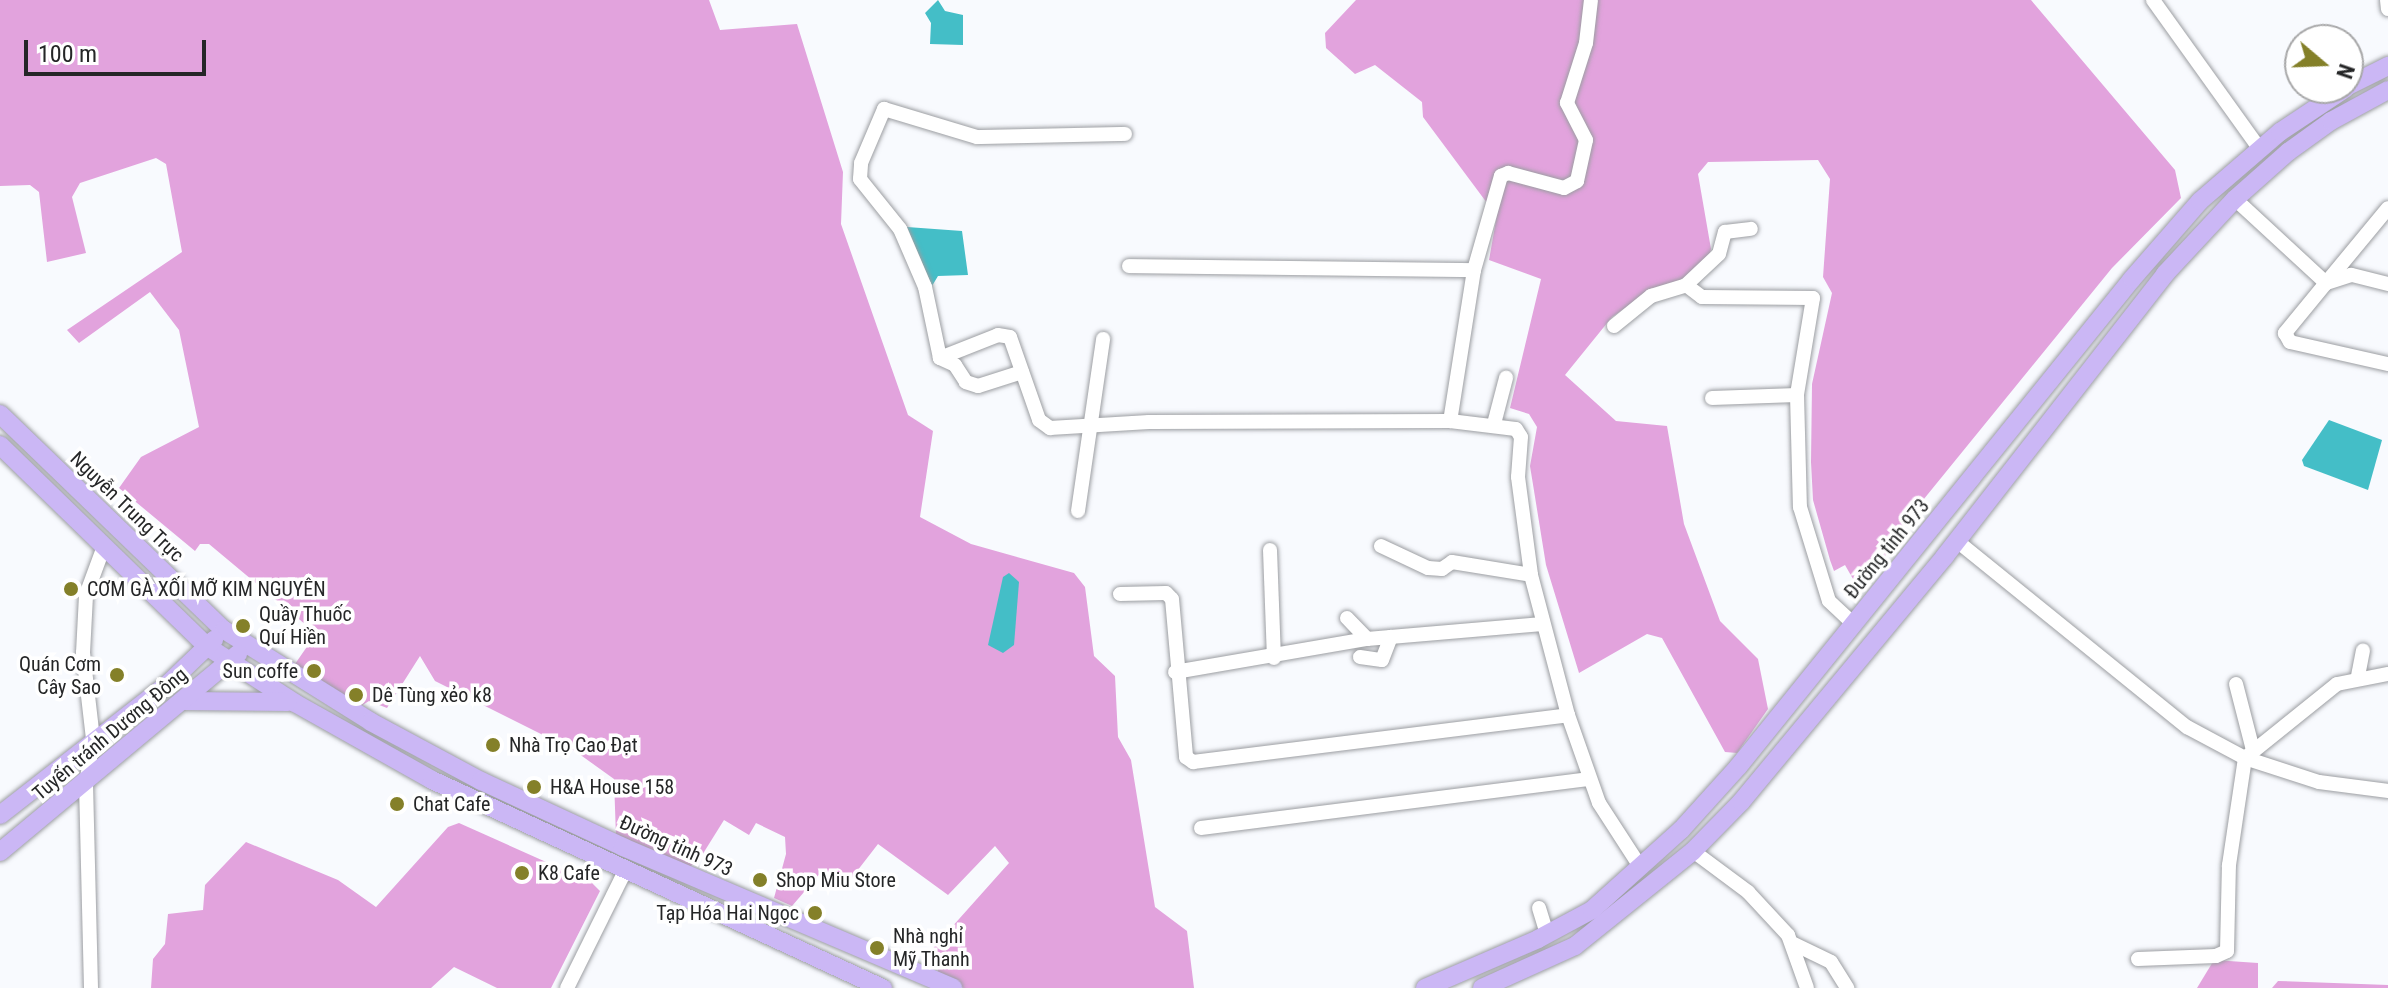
<!DOCTYPE html>
<html>
<head>
<meta charset="utf-8">
<style>
  body { margin:0 }
  #map { position:relative; width:2388px; height:988px; overflow:hidden; background:#f8fafe; font-family:"Roboto Condensed",sans-serif }
  div>[style] { position:absolute }
  [style*='--x'] { left:calc(var(--x)*1px); top:calc(var(--y)*1px); width:calc(var(--w)*1px); rotate:calc(var(--a)*1deg) }
  .forest>* { inset:0; background:#e2a3dd }
  .water>* { inset:0; background:#44bec7 }
  .roads { filter:drop-shadow(0 0 2px #9c9ea2) drop-shadow(0 0 2px #9c9ea2) }
  .minor>* { height:14px; margin:-7px; padding:0 7px; transform-origin:7px; border-radius:7px; background:#fff }
  .major>* { height:18px; margin:-9px; padding:0 9px; transform-origin:9px; border-radius:9px; background:#cbb7f5 }
  .dots>* { width:22px; height:22px; translate:-50% -50%; box-sizing:border-box; border:4px solid #fff; border-radius:50% }
  span { translate:-50% -50%; white-space:nowrap; text-align:center; line-height:1.15; -webkit-text-stroke:7px #fff; paint-order:stroke }
  .street-label { font-size:20px; color:#252627 }
  .poi-label { font-size:20px; color:#252627 }
  .left { translate:0 -50%; text-align:left }
  .right { translate:-100% -50%; text-align:right }
  .north { position:absolute; left:2284px; top:24px; width:80px; height:80px; box-sizing:border-box; background:#fff; border:2px solid #a8a8a9; border-radius:50%; rotate:109deg; font-size:22px; font-weight:700; line-height:32px; text-align:center; color:#252627 }
  .north::after { content:''; display:block; margin:auto; width:28px; height:36px; background:#848029; clip-path:polygon(50% 0,100% 100%,50% 72%,0 100%) }
  .scale { position:absolute; left:24px; top:40px; width:182px; height:36px; box-sizing:border-box; border:4px solid #252627; border-top:0; padding-left:10px; font-size:24px; line-height:28px; white-space:nowrap; color:#252627; -webkit-text-stroke:6px #fff; paint-order:stroke }
</style>
</head>
<body>
<div id="map">
  <div class="forest">
    <div style="clip-path:polygon(0 0,709px 0,720px 30px,797px 24px,843px 172px,841px 224px,908px 415px,933px 431px,920px 517px,971px 544px,1074px 573px,1085px 587px,1094px 656px,1115px 676px,1118px 737px,1131px 760px,1155px 907px,1187px 931px,1194px 988px,964px 988px,937px 979px,939px 960px,926px 956px,1009px 863px,995px 846px,948px 895px,878px 844px,847px 884px,823px 870px,792px 906px,774px 898px,786px 854px,785px 837px,756px 823px,749px 835px,724px 820px,699px 860px,688px 868px,616px 837px,614px 779px,575px 751px,435px 681px,420px 656px,387px 708px,369px 701px,361px 706px,295px 664px,313px 638px,312px 630px,209px 544px,200px 544px,195px 551px,119px 488px,141px 457px,199px 427px,179px 330px,150px 292px,79px 343px,67px 330px,182px 252px,166px 164px,156px 158px,80px 183px,72px 197px,86px 253px,47px 262px,39px 192px,30px 185px,0 186px)"></div>
    <div style="clip-path:polygon(1356px 0,2031px 0,2175px 170px,2181px 198px,2112px 268px,1906px 521px,1869px 584px,1857px 586px,1845px 565px,1834px 571px,1830px 560px,1813px 500px,1811px 462px,1812px 384px,1832px 293px,1823px 277px,1830px 179px,1818px 160px,1708px 162px,1698px 174px,1711px 249px,1707px 264px,1667px 288px,1648px 292px,1612px 317px,1565px 375px,1616px 421px,1667px 426px,1684px 524px,1720px 621px,1758px 659px,1768px 709px,1737px 753px,1725px 752px,1662px 638px,1647px 634px,1579px 673px,1546px 565px,1530px 466px,1537px 427px,1529px 414px,1510px 408px,1541px 279px,1489px 260px,1498px 209px,1487px 203px,1423px 117px,1422px 102px,1375px 65px,1355px 74px,1326px 48px,1325px 33px)"></div>
    <div style="clip-path:polygon(459px 823px,591px 882px,600px 891px,551px 988px,497px 988px,454px 967px,431px 988px,151px 988px,153px 959px,165px 944px,168px 914px,203px 910px,205px 885px,246px 842px,338px 880px,376px 907px,448px 827px)"></div>
    <div style="clip-path:polygon(2214px 960px,2258px 963px,2258px 988px,2197px 988px)"></div>
    <div style="clip-path:polygon(2278px 981px,2388px 985px,2388px 988px,2272px 988px)"></div>
  </div>
  <div class="water">
    <div style="clip-path:polygon(938px 0,945px 11px,963px 15px,963px 45px,930px 44px,931px 23px,925px 13px)"></div>
    <div style="clip-path:polygon(907px 227px,962px 231px,968px 275px,938px 276px,932px 286px)"></div>
    <div style="clip-path:polygon(2329px 420px,2382px 440px,2368px 490px,2304px 466px,2302px 460px)"></div>
    <div style="clip-path:polygon(1009px 573px,1019px 582px,1014px 645px,1003px 653px,988px 645px,1003px 577px)"></div>
  </div>
  <div class="roads">
    <div class="minor">
      <div style="--x:2153;--y:0;--w:182;--a:54.4"></div>
      <div style="--x:2387;--y:0;--w:9;--a:84"></div>
      <div style="--x:2235;--y:199;--w:124;--a:42.7"></div>
      <div style="--x:2326;--y:283;--w:97;--a:-50.4"></div>
      <div style="--x:1129;--y:266;--w:345;--a:0.7"></div>
      <div style="--x:1474;--y:270;--w:153;--a:99"></div>
      <div style="--x:1474;--y:270;--w:98;--a:-74"></div>
      <div style="--x:1501;--y:176;--w:8;--a:-23"></div>
      <div style="--x:1508;--y:173;--w:58;--a:15"></div>
      <div style="--x:1564;--y:188;--w:15;--a:-28"></div>
      <div style="--x:1577;--y:181;--w:42;--a:-77.6"></div>
      <div style="--x:1586;--y:140;--w:42;--a:-117.2"></div>
      <div style="--x:1567;--y:103;--w:63;--a:-72.4"></div>
      <div style="--x:1586;--y:43;--w:43;--a:-83.4"></div>
      <div style="--x:2388;--y:284;--w:38;--a:-166"></div>
      <div style="--x:2351;--y:275;--w:26;--a:162"></div>
      <div style="--x:2326;--y:283;--w:65;--a:129.4"></div>
      <div style="--x:2285;--y:333;--w:10;--a:61"></div>
      <div style="--x:2290;--y:342;--w:100;--a:12.7"></div>
      <div style="--x:1686;--y:285;--w:20;--a:37"></div>
      <div style="--x:1702;--y:297;--w:111;--a:0.5"></div>
      <div style="--x:1813;--y:298;--w:98;--a:99.4"></div>
      <div style="--x:1797;--y:395;--w:112;--a:88.5"></div>
      <div style="--x:1800;--y:507;--w:98;--a:72.9"></div>
      <div style="--x:1829;--y:601;--w:35;--a:43"></div>
      <div style="--x:1614;--y:326;--w:48;--a:-39"></div>
      <div style="--x:1651;--y:296;--w:37;--a:-17"></div>
      <div style="--x:1686;--y:285;--w:45;--a:-43.2"></div>
      <div style="--x:1719;--y:254;--w:23;--a:-75"></div>
      <div style="--x:1725;--y:232;--w:26;--a:-7"></div>
      <div style="--x:940;--y:358;--w:62;--a:-21.6"></div>
      <div style="--x:998;--y:335;--w:12;--a:9"></div>
      <div style="--x:1010;--y:337;--w:88;--a:70.7"></div>
      <div style="--x:1039;--y:420;--w:14;--a:36"></div>
      <div style="--x:1050;--y:428;--w:99;--a:-3.5"></div>
      <div style="--x:1149;--y:422;--w:301;--a:-0.2"></div>
      <div style="--x:1450;--y:421;--w:66;--a:6.9"></div>
      <div style="--x:1516;--y:429;--w:9;--a:58"></div>
      <div style="--x:1521;--y:437;--w:40;--a:94.3"></div>
      <div style="--x:1518;--y:477;--w:99;--a:82.4"></div>
      <div style="--x:1531;--y:575;--w:145;--a:75.2"></div>
      <div style="--x:1568;--y:715;--w:93;--a:70.6"></div>
      <div style="--x:1599;--y:803;--w:77;--a:57.1"></div>
      <div style="--x:1022;--y:372;--w:46;--a:162.3"></div>
      <div style="--x:978;--y:386;--w:13;--a:-162"></div>
      <div style="--x:966;--y:382;--w:20;--a:-123"></div>
      <div style="--x:955;--y:365;--w:17;--a:-155"></div>
      <div style="--x:940;--y:358;--w:73;--a:-101.9"></div>
      <div style="--x:925;--y:287;--w:63;--a:-113.3"></div>
      <div style="--x:900;--y:229;--w:64;--a:-128.7"></div>
      <div style="--x:860;--y:179;--w:16;--a:-86"></div>
      <div style="--x:861;--y:163;--w:59;--a:-66.9"></div>
      <div style="--x:884;--y:109;--w:97;--a:16.8"></div>
      <div style="--x:977;--y:137;--w:148;--a:-1.2"></div>
      <div style="--x:1712;--y:398;--w:85;--a:-2"></div>
      <div style="--x:1494;--y:424;--w:48;--a:-75.4"></div>
      <div style="--x:1078;--y:511;--w:174;--a:-81.7"></div>
      <div style="--x:1957;--y:541;--w:296;--a:39"></div>
      <div style="--x:2187;--y:727;--w:66;--a:28.1"></div>
      <div style="--x:2245;--y:758;--w:78;--a:18"></div>
      <div style="--x:2319;--y:782;--w:70;--a:7.4"></div>
      <div style="--x:1381;--y:546;--w:52;--a:25.1"></div>
      <div style="--x:1428;--y:568;--w:14;--a:4"></div>
      <div style="--x:1442;--y:569;--w:12;--a:-35"></div>
      <div style="--x:1452;--y:562;--w:80;--a:9.3"></div>
      <div style="--x:1270;--y:550;--w:108;--a:87.9"></div>
      <div style="--x:1120;--y:594;--w:46;--a:-1.2"></div>
      <div style="--x:1166;--y:593;--w:8;--a:45"></div>
      <div style="--x:1172;--y:599;--w:159;--a:84.9"></div>
      <div style="--x:1186;--y:757;--w:9;--a:36"></div>
      <div style="--x:1193;--y:762;--w:378;--a:-7.1"></div>
      <div style="--x:1347;--y:618;--w:29;--a:46"></div>
      <div style="--x:1360;--y:657;--w:22;--a:8"></div>
      <div style="--x:1382;--y:660;--w:25;--a:-69"></div>
      <div style="--x:1175;--y:672;--w:195;--a:-9.8"></div>
      <div style="--x:1367;--y:639;--w:176;--a:-4.9"></div>
      <div style="--x:2358;--y:676;--w:26;--a:-79"></div>
      <div style="--x:2236;--y:684;--w:68;--a:75.6"></div>
      <div style="--x:1201;--y:828;--w:392;--a:-7.2"></div>
      <div style="--x:1693;--y:851;--w:69;--a:36.7"></div>
      <div style="--x:1748;--y:892;--w:59;--a:47.1"></div>
      <div style="--x:1788;--y:935;--w:56;--a:70.3"></div>
      <div style="--x:1539;--y:908;--w:27;--a:73"></div>
      <div style="--x:1794;--y:944;--w:41;--a:25.9"></div>
      <div style="--x:1831;--y:962;--w:31;--a:58"></div>
      <div style="--x:2138;--y:959;--w:78;--a:-2.2"></div>
      <div style="--x:2216;--y:956;--w:12;--a:-24"></div>
      <div style="--x:2227;--y:951;--w:86;--a:-88.7"></div>
      <div style="--x:2229;--y:865;--w:108;--a:-81.5"></div>
      <div style="--x:2245;--y:758;--w:118;--a:-38.8"></div>
      <div style="--x:2337;--y:684;--w:52;--a:-11.1"></div>
      <div style="--x:91;--y:988;--w:203;--a:-91.4"></div>
      <div style="--x:86;--y:785;--w:47;--a:-81.3"></div>
      <div style="--x:93;--y:739;--w:87;--a:-96.6"></div>
      <div style="--x:83;--y:653;--w:58;--a:-87"></div>
      <div style="--x:86;--y:595;--w:49;--a:-69.7"></div>
      <div style="--x:567;--y:988;--w:131;--a:-63.6"></div>
    </div>
    <div class="major">
      <div style="--x:2348;--y:86;--w:45;--a:-26.6"></div>
      <div style="--x:0;--y:414;--w:311;--a:44"></div>
      <div style="--x:224;--y:630;--w:173;--a:32"></div>
      <div style="--x:371;--y:722;--w:125;--a:28.2"></div>
      <div style="--x:481;--y:781;--w:157;--a:24.9"></div>
      <div style="--x:623;--y:847;--w:359;--a:23.1"></div>
      <div style="--x:0;--y:445;--w:290;--a:44.2"></div>
      <div style="--x:208;--y:647;--w:103;--a:32.8"></div>
      <div style="--x:295;--y:703;--w:157;--a:29.3"></div>
      <div style="--x:432;--y:780;--w:497;--a:24.8"></div>
      <div style="--x:183;--y:701;--w:105;--a:0.5"></div>
      <div style="--x:0;--y:815;--w:216;--a:-38"></div>
      <div style="--x:170;--y:682;--w:61;--a:-43.7"></div>
      <div style="--x:0;--y:852;--w:310;--a:-39.8"></div>
      <div style="--x:1425;--y:988;--w:123;--a:-23.4"></div>
      <div style="--x:1538;--y:939;--w:61;--a:-28.2"></div>
      <div style="--x:1592;--y:910;--w:120;--a:-42"></div>
      <div style="--x:1681;--y:830;--w:85;--a:-47.9"></div>
      <div style="--x:1738;--y:767;--w:627;--a:-51.08"></div>
      <div style="--x:2132;--y:279;--w:103;--a:-48.9"></div>
      <div style="--x:2200;--y:201;--w:106;--a:-40.8"></div>
      <div style="--x:2280;--y:132;--w:79;--a:-33.7"></div>
      <div style="--x:1482;--y:988;--w:102;--a:-24.3"></div>
      <div style="--x:1575;--y:946;--w:151;--a:-38.8"></div>
      <div style="--x:1693;--y:851;--w:69;--a:-45.6"></div>
      <div style="--x:1741;--y:802;--w:320;--a:-50.3"></div>
      <div style="--x:1945;--y:556;--w:358;--a:-52"></div>
      <div style="--x:2165;--y:274;--w:103;--a:-47"></div>
      <div style="--x:2235;--y:199;--w:71;--a:-41.6"></div>
      <div style="--x:2288;--y:152;--w:53;--a:-35.8"></div>
      <div style="--x:2331;--y:121;--w:65;--a:-28.5"></div>
    </div>
  </div>
  <div class="dots">
    <div style="left:71px;top:589px;background:#848029"></div>
    <div style="left:243px;top:626px;background:#848029"></div>
    <div style="left:314px;top:671px;background:#848029"></div>
    <div style="left:117px;top:675px;background:#848029"></div>
    <div style="left:356px;top:695px;background:#848029"></div>
    <div style="left:493px;top:745px;background:#848029"></div>
    <div style="left:534px;top:787px;background:#848029"></div>
    <div style="left:397px;top:804px;background:#848029"></div>
    <div style="left:522px;top:873px;background:#848029"></div>
    <div style="left:760px;top:880px;background:#848029"></div>
    <div style="left:815px;top:913px;background:#848029"></div>
    <div style="left:877px;top:948px;background:#848029"></div>
  </div>
  <div class="street-label">
    <span style="left:127px;top:507px;rotate:44deg">Nguyễn Trung Trực</span>
    <span style="left:1887px;top:549px;rotate:-51deg">Đường tỉnh 973</span>
    <span style="left:110px;top:734px;rotate:-40deg">Tuyến tránh Dương Đông</span>
    <span style="left:676px;top:846px;rotate:24deg">Đường tỉnh 973</span>
  </div>
  <div class="poi-label">
    <span class="left" style="left:87px;top:589px">CƠM GÀ XỐI MỠ KIM NGUYÊN</span>
    <span class="left" style="left:259px;top:626px">Quầy Thuốc<br>Quí Hiền</span>
    <span class="right" style="left:101px;top:676px">Quán Cơm<br>Cây Sao</span>
    <span class="right" style="left:298px;top:671px">Sun coffe</span>
    <span class="left" style="left:372px;top:695px">Dê Tùng xẻo k8</span>
    <span class="left" style="left:509px;top:745px">Nhà Trọ Cao Đạt</span>
    <span class="left" style="left:550px;top:787px">H&amp;A House 158</span>
    <span class="left" style="left:413px;top:804px">Chat Cafe</span>
    <span class="left" style="left:538px;top:873px">K8 Cafe</span>
    <span class="left" style="left:776px;top:880px">Shop Miu Store</span>
    <span class="right" style="left:799px;top:913px">Tạp Hóa Hai Ngọc</span>
    <span class="left" style="left:893px;top:948px">Nhà nghỉ<br>Mỹ Thanh</span>
  </div>
  <div class="north">N</div>
  <div class="scale">100 m</div>
</div>
</body>
</html>
